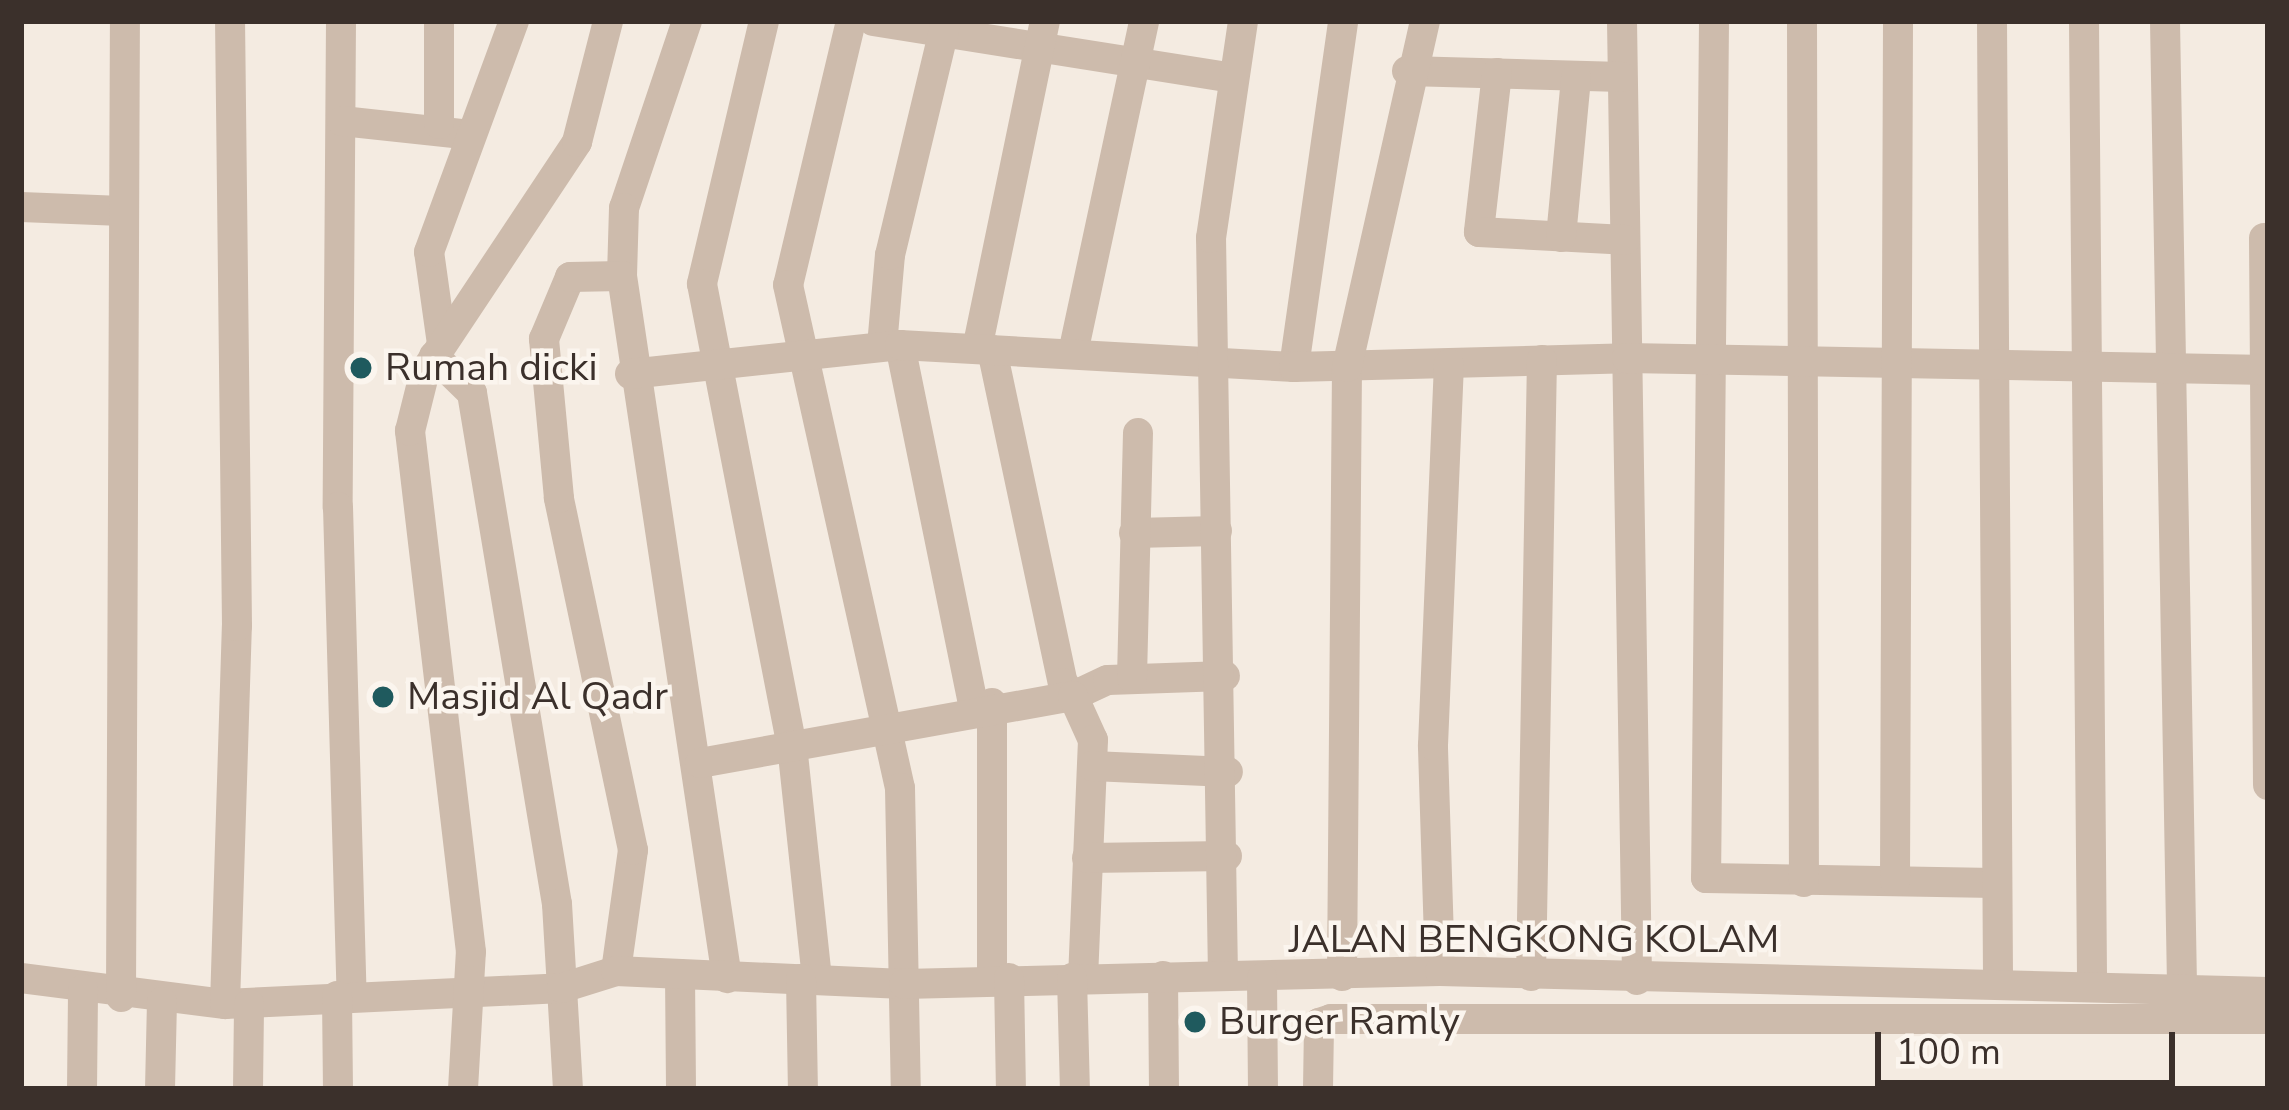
<!DOCTYPE html>
<html>
<head>
<meta charset="utf-8">
<style>
  body { margin:0 }
  #map { position:relative; width:2289px; height:1110px; overflow:hidden; background:#f4ebe1; font-family:"Nunito Sans",sans-serif }
  div>[style] { position:absolute }
  [style*='--x'] { left:calc(var(--x)*1px); top:calc(var(--y)*1px); width:calc(var(--w)*1px); rotate:calc(var(--a)*1deg) }
  .minor>* { height:30px; margin:-15px; padding:0 15px; transform-origin:15px; border-radius:15px; background:#cdbbac }
  .dots>* { width:33px; height:33px; translate:-50% -50%; box-sizing:border-box; border:6px solid #fbf5ee; border-radius:50% }
  span { translate:-50% -50%; white-space:nowrap; text-align:center; line-height:1.15; -webkit-text-stroke:9px #fbf5ee; paint-order:stroke }
  .poi-label { font-size:39px; color:#3b302b }
  .left { translate:0 -50%; text-align:left }
  .street-label { font-size:39px; color:#3b302b }
  .frame { position:absolute; inset:0; border:24px solid #3b302b; pointer-events:none }
  .scale { position:absolute; left:1875px; top:1032px; width:300px; height:54px; box-sizing:border-box; border:6px solid #3b302b; border-top:0; padding-left:15px; font-size:36px; line-height:42px; white-space:nowrap; color:#3b302b; -webkit-text-stroke:9px #fbf5ee; paint-order:stroke }
</style>
</head>
<body>
<div id="map">
  <div class="minor">
    <div style="--x:341;--y:21;--w:486;--a:90.4"></div>
    <div style="--x:338;--y:507;--w:488;--a:88.4"></div>
    <div style="--x:687;--y:21;--w:197;--a:108.6"></div>
    <div style="--x:624;--y:208;--w:68;--a:91.7"></div>
    <div style="--x:622;--y:276;--w:710;--a:81.49"></div>
    <div style="--x:764;--y:21;--w:270;--a:103.3"></div>
    <div style="--x:702;--y:284;--w:470;--a:79"></div>
    <div style="--x:792;--y:745;--w:236;--a:83.9"></div>
    <div style="--x:851;--y:21;--w:271;--a:103.4"></div>
    <div style="--x:788;--y:285;--w:515;--a:77.45"></div>
    <div style="--x:900;--y:788;--w:301;--a:88.9"></div>
    <div style="--x:873;--y:21;--w:359;--a:9"></div>
    <div style="--x:1622;--y:21;--w:959;--a:89.1"></div>
    <div style="--x:1714;--y:21;--w:857;--a:90.53"></div>
    <div style="--x:1706;--y:878;--w:289;--a:1"></div>
    <div style="--x:1802;--y:21;--w:861;--a:89.87"></div>
    <div style="--x:1992;--y:21;--w:959;--a:89.64"></div>
    <div style="--x:2084;--y:21;--w:963;--a:89.52"></div>
    <div style="--x:2165;--y:21;--w:967;--a:88.99"></div>
    <div style="--x:1407;--y:71;--w:215;--a:1.6"></div>
    <div style="--x:1497;--y:73;--w:160;--a:96.5"></div>
    <div style="--x:1479;--y:232;--w:146;--a:3.1"></div>
    <div style="--x:342;--y:121;--w:129;--a:6.2"></div>
    <div style="--x:439;--y:124;--w:103;--a:-90"></div>
    <div style="--x:21;--y:207;--w:101;--a:2.3"></div>
    <div style="--x:1561;--y:237;--w:160;--a:-84.6"></div>
    <div style="--x:2264;--y:238;--w:547;--a:89.58"></div>
    <div style="--x:442;--y:344;--w:93;--a:-98"></div>
    <div style="--x:429;--y:252;--w:246;--a:-69.8"></div>
    <div style="--x:900;--y:345;--w:367;--a:78.5"></div>
    <div style="--x:882;--y:346;--w:91;--a:-85"></div>
    <div style="--x:890;--y:255;--w:241;--a:-76.5"></div>
    <div style="--x:977;--y:349;--w:335;--a:-78.3"></div>
    <div style="--x:992;--y:350;--w:340;--a:78"></div>
    <div style="--x:1063;--y:683;--w:16;--a:52"></div>
    <div style="--x:1073;--y:696;--w:38;--a:-25"></div>
    <div style="--x:1108;--y:680;--w:117;--a:-2"></div>
    <div style="--x:1073;--y:353;--w:340;--a:-77.9"></div>
    <div style="--x:434;--y:356;--w:53;--a:44.2"></div>
    <div style="--x:472;--y:393;--w:518;--a:80.56"></div>
    <div style="--x:557;--y:904;--w:185;--a:86.6"></div>
    <div style="--x:1294;--y:367;--w:349;--a:-81.9"></div>
    <div style="--x:630;--y:374;--w:272;--a:-6.1"></div>
    <div style="--x:900;--y:345;--w:395;--a:3.2"></div>
    <div style="--x:1294;--y:367;--w:333;--a:-1.5"></div>
    <div style="--x:1627;--y:358;--w:641;--a:1.07"></div>
    <div style="--x:1134;--y:533;--w:83;--a:-1.4"></div>
    <div style="--x:1132;--y:678;--w:245;--a:-88.6"></div>
    <div style="--x:992;--y:703;--w:275;--a:90"></div>
    <div style="--x:700;--y:763;--w:379;--a:-10.2"></div>
    <div style="--x:1073;--y:696;--w:48;--a:65.6"></div>
    <div style="--x:1093;--y:740;--w:237;--a:92.4"></div>
    <div style="--x:1092;--y:766;--w:136;--a:2.5"></div>
    <div style="--x:1087;--y:858;--w:140;--a:-0.8"></div>
    <div style="--x:1895;--y:881;--w:860;--a:-89.8"></div>
    <div style="--x:616;--y:971;--w:122;--a:-82"></div>
    <div style="--x:633;--y:850;--w:360;--a:-101.9"></div>
    <div style="--x:559;--y:498;--w:160;--a:-95.4"></div>
    <div style="--x:544;--y:339;--w:67;--a:-67.2"></div>
    <div style="--x:570;--y:277;--w:52;--a:-1.1"></div>
    <div style="--x:1440;--y:971;--w:226;--a:-91.8"></div>
    <div style="--x:1433;--y:745;--w:381;--a:-87.6"></div>
    <div style="--x:680;--y:974;--w:115;--a:89.5"></div>
    <div style="--x:1163;--y:976;--w:113;--a:89.5"></div>
    <div style="--x:1223;--y:976;--w:738;--a:-90.93"></div>
    <div style="--x:1211;--y:238;--w:219;--a:-81.6"></div>
    <div style="--x:1342;--y:976;--w:609;--a:-89.53"></div>
    <div style="--x:1347;--y:367;--w:355;--a:-77.3"></div>
    <div style="--x:1531;--y:976;--w:616;--a:-88.98"></div>
    <div style="--x:21;--y:978;--w:206;--a:7.3"></div>
    <div style="--x:225;--y:1004;--w:337;--a:-2.7"></div>
    <div style="--x:562;--y:988;--w:57;--a:-17.5"></div>
    <div style="--x:616;--y:971;--w:288;--a:2.6"></div>
    <div style="--x:904;--y:984;--w:536;--a:-1.39"></div>
    <div style="--x:1440;--y:971;--w:828;--a:1.45"></div>
    <div style="--x:1009;--y:978;--w:111;--a:89"></div>
    <div style="--x:1072;--y:978;--w:111;--a:88.5"></div>
    <div style="--x:1262;--y:978;--w:111;--a:89.5"></div>
    <div style="--x:801;--y:979;--w:110;--a:89"></div>
    <div style="--x:337;--y:996;--w:93;--a:89.4"></div>
    <div style="--x:121;--y:997;--w:976;--a:-89.77"></div>
    <div style="--x:225;--y:1004;--w:378;--a:-88.2"></div>
    <div style="--x:237;--y:626;--w:605;--a:-90.66"></div>
    <div style="--x:82;--y:1089;--w:100;--a:-89.4"></div>
    <div style="--x:160;--y:1089;--w:87;--a:-88.7"></div>
    <div style="--x:248;--y:1089;--w:85;--a:-89.3"></div>
    <div style="--x:463;--y:1089;--w:137;--a:-86.7"></div>
    <div style="--x:471;--y:952;--w:525;--a:-96.68"></div>
    <div style="--x:410;--y:431;--w:62;--a:-76"></div>
    <div style="--x:425;--y:371;--w:275;--a:-56.4"></div>
    <div style="--x:577;--y:142;--w:125;--a:-75.6"></div>
    <div style="--x:1318;--y:1089;--w:66;--a:-89.1"></div>
    <div style="--x:1319;--y:1023;--w:13;--a:-18"></div>
    <div style="--x:1331;--y:1019;--w:937;--a:0"></div>
  </div>
  <div class="dots">
    <div style="left:361px;top:368px;background:#1f5a5e"></div>
    <div style="left:383px;top:697px;background:#1f5a5e"></div>
    <div style="left:1195px;top:1022px;background:#1f5a5e"></div>
  </div>
  <div class="poi-label">
    <span class="left" style="left:385px;top:368px">Rumah dicki</span>
    <span class="left" style="left:407px;top:697px">Masjid Al Qadr</span>
    <span class="left" style="left:1219px;top:1022px">Burger Ramly</span>
  </div>
  <div class="street-label">
    <span style="left:1534px;top:940px">JALAN BENGKONG KOLAM</span>
  </div>
  <div class="frame"></div>
  <div class="scale">100 m</div>
</div>
</body>
</html>
